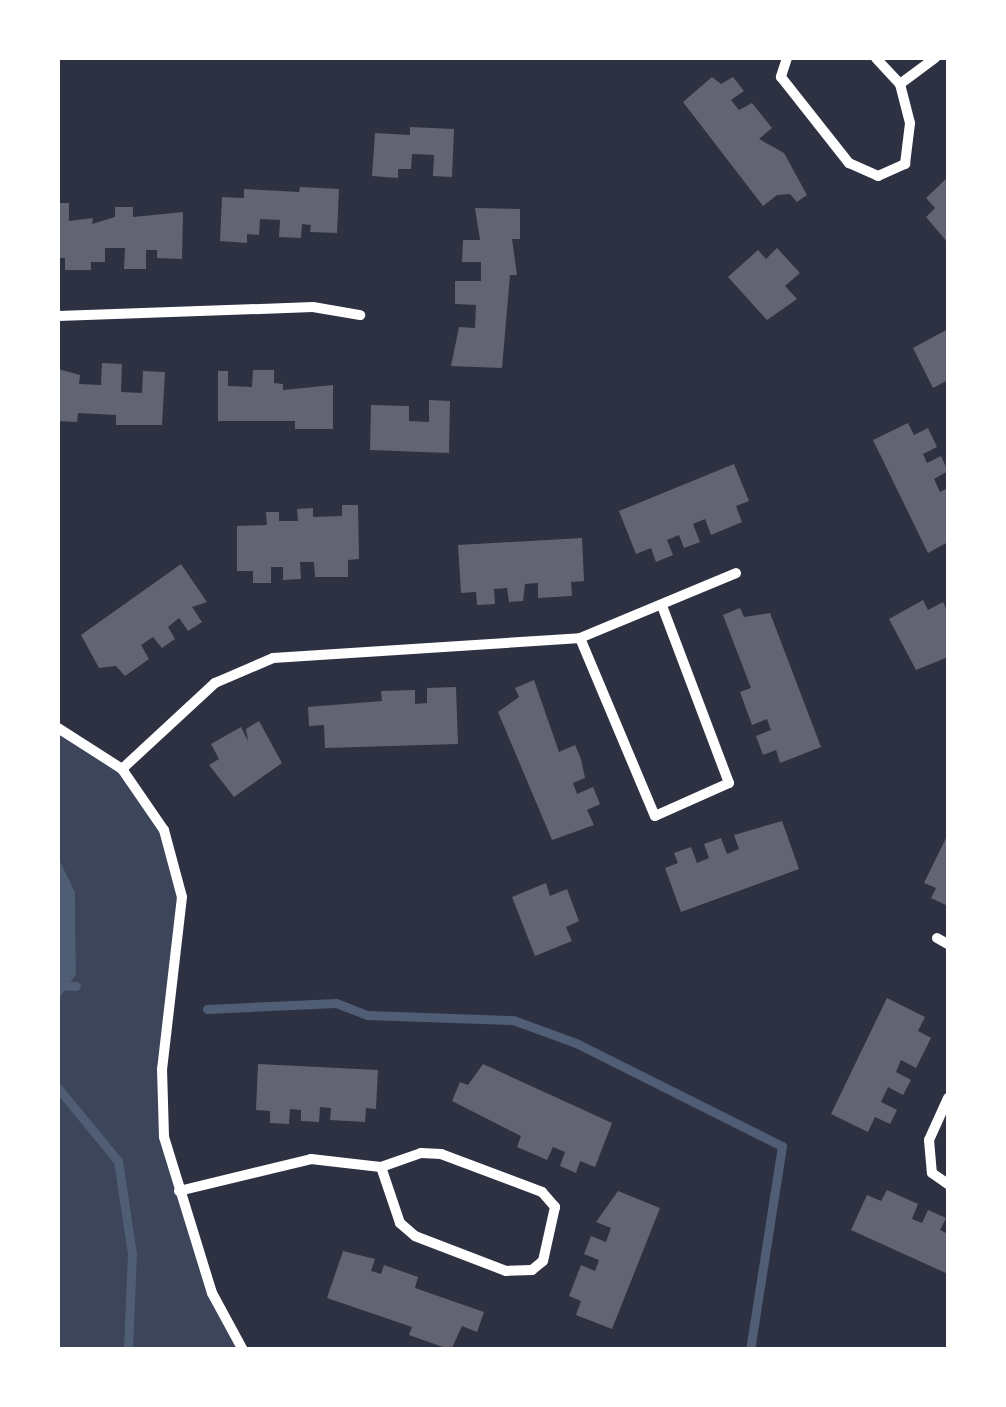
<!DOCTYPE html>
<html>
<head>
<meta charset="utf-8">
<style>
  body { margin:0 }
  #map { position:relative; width:1006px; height:1407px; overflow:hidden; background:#2d3142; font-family:"Archivo Narrow",sans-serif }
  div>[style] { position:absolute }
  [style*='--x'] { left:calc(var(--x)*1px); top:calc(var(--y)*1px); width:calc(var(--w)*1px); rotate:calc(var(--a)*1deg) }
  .green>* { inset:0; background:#3c4559 }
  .water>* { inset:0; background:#4f5d75 }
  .stream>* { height:9px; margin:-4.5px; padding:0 4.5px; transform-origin:4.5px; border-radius:4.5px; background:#4f5d75 }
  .building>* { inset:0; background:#626471 }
  .minor>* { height:10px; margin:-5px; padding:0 5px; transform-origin:5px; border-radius:5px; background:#fff }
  span { translate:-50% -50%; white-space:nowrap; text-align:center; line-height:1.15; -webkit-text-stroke:8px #fff; paint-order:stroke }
  .frame { position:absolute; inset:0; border:60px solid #fff; pointer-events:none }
</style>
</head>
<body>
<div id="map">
  <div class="green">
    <div style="clip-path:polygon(58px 729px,122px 769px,164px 830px,182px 897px,162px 1069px,164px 1137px,212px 1293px,243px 1349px,58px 1349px,58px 1000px,76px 973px,75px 892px,58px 857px)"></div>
  </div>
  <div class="water">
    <div style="clip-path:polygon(58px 857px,75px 892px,76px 974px,58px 1000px)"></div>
  </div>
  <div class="stream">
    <div style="--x:58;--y:985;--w:18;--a:3"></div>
    <div style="--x:207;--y:1009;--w:129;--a:-2.7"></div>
    <div style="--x:336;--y:1003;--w:33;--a:21"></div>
    <div style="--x:367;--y:1015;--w:146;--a:2"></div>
    <div style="--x:513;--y:1020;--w:67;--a:20.1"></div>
    <div style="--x:576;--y:1043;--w:230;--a:26.6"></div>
    <div style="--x:782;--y:1146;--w:206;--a:98.9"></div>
    <div style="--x:58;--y:1088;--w:94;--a:50.6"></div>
    <div style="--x:118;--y:1161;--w:94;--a:81.4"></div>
    <div style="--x:132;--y:1254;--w:96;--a:92.4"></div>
  </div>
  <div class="building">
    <div style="clip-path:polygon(712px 77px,721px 84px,733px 77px,744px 91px,731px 100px,739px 110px,752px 103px,772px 128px,759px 139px,784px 153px,807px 195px,797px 202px,790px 194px,777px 195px,763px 206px,683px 102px)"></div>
    <div style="clip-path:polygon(410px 127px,454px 129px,452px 177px,433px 176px,434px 155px,412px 154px,411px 169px,398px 169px,398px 178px,372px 176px,375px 133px,410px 135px)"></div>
    <div style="clip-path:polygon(948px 177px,948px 243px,926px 217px,935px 208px,926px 198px)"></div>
    <div style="clip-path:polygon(300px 187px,339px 189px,337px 233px,310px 232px,311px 225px,302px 224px,301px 238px,279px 237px,280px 220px,260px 219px,259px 235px,247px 234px,247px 243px,220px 241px,222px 197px,244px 198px,244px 189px,299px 192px)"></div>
    <div style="clip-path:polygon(58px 203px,69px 203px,69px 221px,93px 218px,92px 224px,115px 217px,115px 207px,133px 207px,133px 217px,183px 212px,182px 259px,157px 258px,157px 250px,146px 250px,146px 269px,124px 269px,125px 248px,105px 248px,105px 262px,91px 262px,91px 270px,65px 270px,65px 258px,58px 258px)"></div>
    <div style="clip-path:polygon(475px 208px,520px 209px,520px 239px,512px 239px,517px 275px,510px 275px,502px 368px,451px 366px,459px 327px,475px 328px,476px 305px,455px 304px,455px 281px,481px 281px,481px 262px,462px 262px,463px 240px,480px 240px)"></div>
    <div style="clip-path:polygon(777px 248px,800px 273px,785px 286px,797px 299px,767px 320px,728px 277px,758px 250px,766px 259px)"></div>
    <div style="clip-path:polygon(948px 329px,948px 380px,933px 388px,913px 348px)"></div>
    <div style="clip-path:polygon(102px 363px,122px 364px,121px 392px,142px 393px,143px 371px,165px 372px,162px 425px,116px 425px,116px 415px,78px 413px,77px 422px,58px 421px,58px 369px,80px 375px,79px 384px,101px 385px)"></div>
    <div style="clip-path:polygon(253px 370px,274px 370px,274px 383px,283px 384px,283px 390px,333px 385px,333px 429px,295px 429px,295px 421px,218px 421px,218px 371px,228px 371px,228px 386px,252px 387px)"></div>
    <div style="clip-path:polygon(429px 400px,450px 401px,449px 453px,370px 450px,371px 405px,409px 406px,409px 421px,429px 422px)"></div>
    <div style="clip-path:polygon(908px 423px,914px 435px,928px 428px,937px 447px,923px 454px,927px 463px,941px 456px,948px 471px,934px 479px,940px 492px,948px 488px,948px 542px,928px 553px,873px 440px)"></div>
    <div style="clip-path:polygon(734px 464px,749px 501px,736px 506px,742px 522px,711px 535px,705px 519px,693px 524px,700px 542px,684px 548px,679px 535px,667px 540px,673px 555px,656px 562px,651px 548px,636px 554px,619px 511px)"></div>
    <div style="clip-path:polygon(342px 505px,358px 505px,359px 559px,348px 560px,348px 577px,315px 577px,314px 562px,300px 562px,301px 579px,283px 580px,283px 567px,271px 567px,271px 583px,253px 583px,253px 571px,237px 571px,237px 526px,267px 525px,266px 512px,279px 512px,279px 521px,298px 521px,297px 509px,313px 508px,313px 517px,342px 516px)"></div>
    <div style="clip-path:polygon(582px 538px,584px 581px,571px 582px,572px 596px,538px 598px,538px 583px,525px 584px,523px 601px,509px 602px,507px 588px,494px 589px,495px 604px,477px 605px,476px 592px,461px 593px,458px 545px)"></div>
    <div style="clip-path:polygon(181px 564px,207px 602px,192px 607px,202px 622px,188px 631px,179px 618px,168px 627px,175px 639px,162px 648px,153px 637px,141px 645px,149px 659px,125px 676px,116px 666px,99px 668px,81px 635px)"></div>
    <div style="clip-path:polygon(923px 600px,928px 610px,943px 602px,948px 613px,948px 657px,916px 670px,889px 619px)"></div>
    <div style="clip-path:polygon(740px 608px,744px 617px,770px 613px,821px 747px,780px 763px,776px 750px,763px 755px,756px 736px,771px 730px,767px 719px,752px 725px,740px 692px,751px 688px,723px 615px)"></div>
    <div style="clip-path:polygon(534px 680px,559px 752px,575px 745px,581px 759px,585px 778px,573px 783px,577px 794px,593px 787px,600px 804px,587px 810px,594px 825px,552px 840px,498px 712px,519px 697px,515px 688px)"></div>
    <div style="clip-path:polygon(456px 687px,458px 744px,325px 748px,324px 725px,309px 726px,308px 707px,382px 701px,381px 691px,415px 690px,415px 704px,427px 703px,427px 688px)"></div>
    <div style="clip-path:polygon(259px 721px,282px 763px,234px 797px,209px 765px,219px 759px,211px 744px,241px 727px,248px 741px,246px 729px)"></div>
    <div style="clip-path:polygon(782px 821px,799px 869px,681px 912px,665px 868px,678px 863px,674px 853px,691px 847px,697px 863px,709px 858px,704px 844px,721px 838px,727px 854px,739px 849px,734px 835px)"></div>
    <div style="clip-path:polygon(946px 838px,948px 840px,948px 906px,931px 898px,936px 888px,924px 883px)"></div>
    <div style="clip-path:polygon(546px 883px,550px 896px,567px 889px,579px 921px,566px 927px,572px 941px,535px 956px,512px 897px)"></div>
    <div style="clip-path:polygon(887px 998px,925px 1017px,918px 1031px,931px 1038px,916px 1068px,901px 1060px,896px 1072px,911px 1080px,903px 1095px,888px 1087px,881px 1102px,897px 1110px,890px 1124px,875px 1117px,868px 1132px,831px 1114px)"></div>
    <div style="clip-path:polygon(258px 1064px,378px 1070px,376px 1109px,366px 1108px,365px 1122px,330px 1120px,331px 1108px,320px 1107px,319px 1122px,301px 1121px,301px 1110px,290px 1109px,289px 1124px,270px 1123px,270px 1111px,256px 1110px)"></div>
    <div style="clip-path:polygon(483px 1064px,612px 1123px,595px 1167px,580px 1161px,576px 1173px,560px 1166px,565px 1152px,553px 1147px,547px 1160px,517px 1147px,521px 1136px,452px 1101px,460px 1082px,468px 1085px)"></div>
    <div style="clip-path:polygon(887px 1190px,918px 1204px,912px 1219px,922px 1223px,928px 1210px,946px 1218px,940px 1230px,948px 1234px,948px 1274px,851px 1230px,867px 1195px,881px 1201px)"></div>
    <div style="clip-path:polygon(618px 1191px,660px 1208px,612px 1329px,576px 1315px,581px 1301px,569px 1296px,581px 1265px,595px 1271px,599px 1260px,584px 1254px,591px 1236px,606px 1242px,611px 1228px,596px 1222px)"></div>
    <div style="clip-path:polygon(343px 1251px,375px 1259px,371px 1271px,381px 1274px,384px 1265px,418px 1277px,415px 1288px,484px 1312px,477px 1332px,462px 1326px,451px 1350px,409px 1335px,412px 1327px,327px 1298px)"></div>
  </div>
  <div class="minor">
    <div style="--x:787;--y:58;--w:20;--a:108"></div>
    <div style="--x:781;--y:77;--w:110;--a:51.7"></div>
    <div style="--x:849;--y:163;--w:32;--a:24"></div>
    <div style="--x:878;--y:176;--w:30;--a:-24"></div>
    <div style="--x:905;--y:164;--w:41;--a:-83"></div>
    <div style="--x:910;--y:123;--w:40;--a:-104.4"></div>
    <div style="--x:900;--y:84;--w:35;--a:-133"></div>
    <div style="--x:900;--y:84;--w:44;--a:-36.6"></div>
    <div style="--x:58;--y:316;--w:255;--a:-2"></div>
    <div style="--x:313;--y:307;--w:48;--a:9.7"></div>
    <div style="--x:580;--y:638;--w:193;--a:67.2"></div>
    <div style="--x:655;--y:816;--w:81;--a:-24"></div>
    <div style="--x:729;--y:783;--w:189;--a:-110.7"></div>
    <div style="--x:58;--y:728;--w:76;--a:32.6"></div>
    <div style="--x:122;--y:769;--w:74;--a:55.5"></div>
    <div style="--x:164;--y:830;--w:69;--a:75"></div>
    <div style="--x:182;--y:897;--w:173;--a:96.6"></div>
    <div style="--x:162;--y:1069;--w:68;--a:88.3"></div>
    <div style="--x:164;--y:1137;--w:163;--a:72.9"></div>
    <div style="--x:212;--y:1293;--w:65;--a:61.5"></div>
    <div style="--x:122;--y:769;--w:127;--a:-42.8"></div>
    <div style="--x:215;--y:683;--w:63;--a:-23.3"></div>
    <div style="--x:273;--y:658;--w:308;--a:-3.7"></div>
    <div style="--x:580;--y:638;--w:169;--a:-22.6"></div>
    <div style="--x:937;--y:938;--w:13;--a:29"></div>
    <div style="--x:948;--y:1098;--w:46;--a:114.3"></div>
    <div style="--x:929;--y:1140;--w:33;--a:85"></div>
    <div style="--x:932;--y:1173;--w:19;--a:35"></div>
    <div style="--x:179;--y:1191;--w:136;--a:-13.6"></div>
    <div style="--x:311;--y:1159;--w:70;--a:6.5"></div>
    <div style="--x:381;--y:1167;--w:42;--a:-19.3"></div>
    <div style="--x:421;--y:1153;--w:20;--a:3"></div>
    <div style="--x:441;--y:1154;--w:108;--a:20.6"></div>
    <div style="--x:542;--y:1192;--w:20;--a:49"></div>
    <div style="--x:555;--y:1207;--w:55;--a:102.5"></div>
    <div style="--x:543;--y:1261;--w:14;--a:141"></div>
    <div style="--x:532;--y:1270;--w:26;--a:178"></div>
    <div style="--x:506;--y:1271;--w:97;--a:-159"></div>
    <div style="--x:415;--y:1236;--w:20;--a:-139"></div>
    <div style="--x:400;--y:1223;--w:59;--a:-108.7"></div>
  </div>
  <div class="frame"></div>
</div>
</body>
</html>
